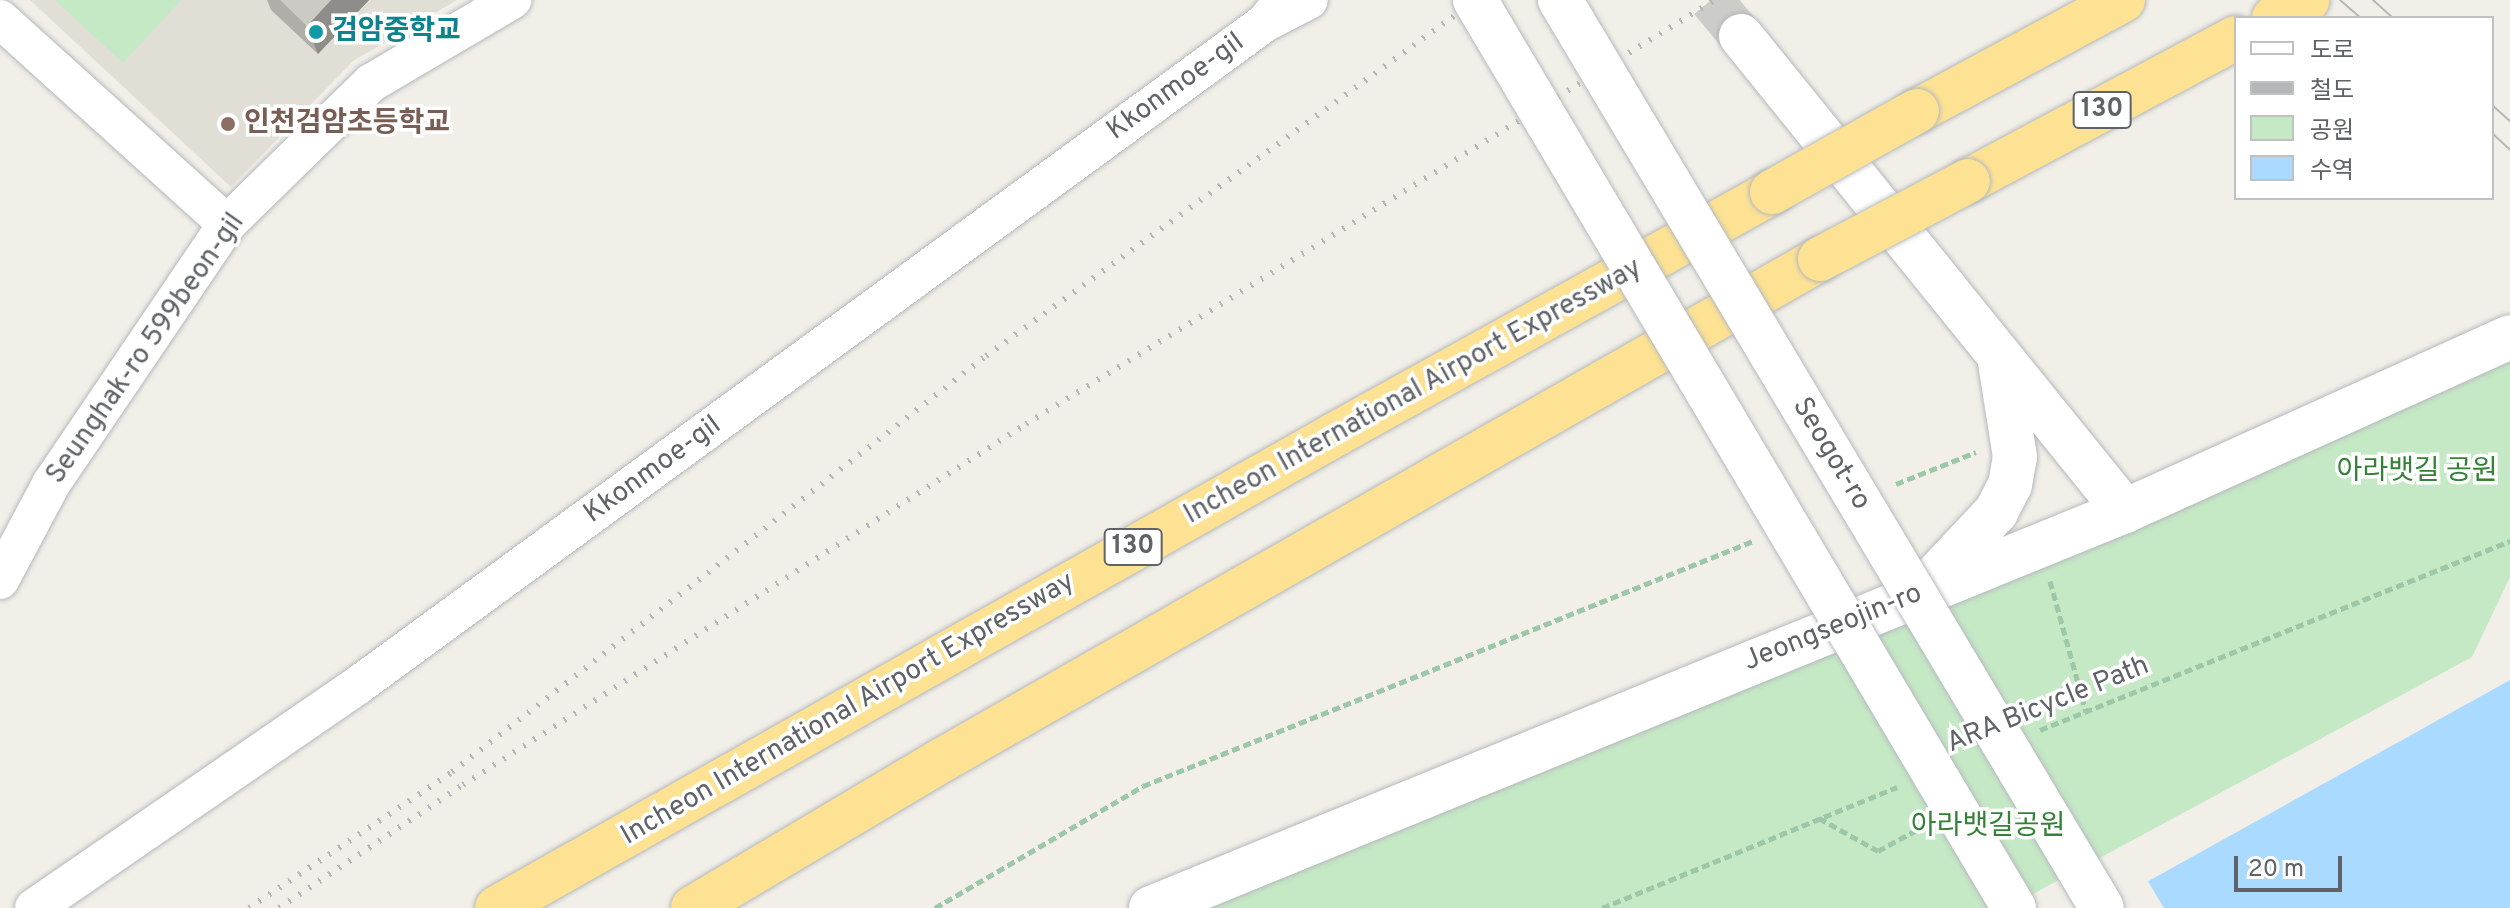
<!DOCTYPE html>
<html>
<head>
<meta charset="utf-8">
<style>
  body { margin:0 }
  #map { position:relative; width:2510px; height:908px; overflow:hidden; background:#f1efe8; font-family:Overpass,"Noto Sans KR",sans-serif }
  div>[style] { position:absolute }
  [style*='--x'] { left:calc(var(--x)*1px); top:calc(var(--y)*1px); width:calc(var(--w)*1px); rotate:calc(var(--a)*1deg) }
  .education>* { inset:0; background:#e1ded6 }
  .green>* { inset:0; background:#c5e8c5 }
  .water>* { inset:0; background:#aadaff }
  .pier>* { inset:0; background:#f1efe8 }
  .secondary-tunnel>* { height:44px; margin-top:-22px; transform-origin:0; background:repeating-linear-gradient(90deg,#ccccc8 0 44px,transparent 0 66px) }
  .path>* { height:5px; margin-top:-2.5px; transform-origin:0; background:repeating-linear-gradient(90deg,#9cc7a9 0 8px,transparent 0 12px) }
  .roads { filter:drop-shadow(0 0 2px #b5b8bc) drop-shadow(0 0 2px #b5b8bc) }
  .street>* { height:38px; margin:-19px; padding:0 19px; transform-origin:19px; border-radius:19px; background:#fff }
  .secondary>* { height:44px; margin:-22px; padding:0 22px; transform-origin:22px; border-radius:22px; background:#fff }
  .highway>* { height:44px; margin:-22px; padding:0 22px; transform-origin:22px; border-radius:22px; background:#fde293 }
  .tram>* { height:2px; margin:-1px; padding:0 1px; transform-origin:1px; border-radius:1px; background:#b6b7b8 }
  .rail>* { height:6px; margin-top:-3px; transform-origin:0; background:repeating-linear-gradient(90deg,#b6b7b8 0 2px,transparent 0 12px) }
  .bridges { filter:drop-shadow(0 0 2px #b6babf) drop-shadow(0 0 2px #b6babf) }
  .secondary-bridge>* { height:44px; margin:-22px; padding:0 22px; transform-origin:22px; border-radius:22px; background:#fff }
  .highway-bridge>* { height:44px; margin:-22px; padding:0 22px; transform-origin:22px; border-radius:22px; background:#fde293 }
  .wall>* { inset:0; background:#afaea9 }
  .shaded-wall>* { inset:0; background:#8f8d8a }
  .building>* { inset:0; background:#cccac5 }
  .dots>* { width:22px; height:22px; translate:-50% -50%; box-sizing:border-box; border:4px solid #fff; border-radius:50% }
  span { translate:-50% -50%; white-space:nowrap; text-align:center; line-height:1.15; -webkit-text-stroke:7px #fff; paint-order:stroke }
  .shield-label span { padding:2px 6px; background:#fff; border:2px solid; border-radius:6px; -webkit-text-stroke-width:0 }
  .shield-label { font-size:26px; color:#5f6368; font-weight:700 }
  .culture-label { font-size:28px; color:#0d838f; font-weight:700 }
  .left { translate:0 -50%; text-align:left }
  .street-label { font-size:28px; color:#5f6368 }
  .education-label { font-size:28px; color:#785e54; font-weight:700 }
  .park-label { font-size:28px; color:#348238 }
  .legend { position:absolute; left:2234px; top:16px; width:260px; height:184px; box-sizing:border-box; background:#fff; border:2px solid #bfc1c3; margin:0; padding:10px 14px; list-style:none; font-size:24px; color:#5f6368 }
  .legend li { display:flex; align-items:center; gap:16px; height:40px }
  .legend b { width:40px; border:2px solid #bfc1c3 }
  .scale { position:absolute; left:2234px; top:856px; width:108px; height:36px; box-sizing:border-box; border:4px solid #5f6368; border-top:0; padding-left:10px; font-size:24px; line-height:28px; white-space:nowrap; color:#5f6368; -webkit-text-stroke:6px #fff; paint-order:stroke }
</style>
</head>
<body>
<div id="map">
  <div class="education">
    <div style="clip-path:polygon(30px 0,457px 0,353px 61px,231px 187px)"></div>
  </div>
  <div class="green">
    <div style="clip-path:polygon(55px 0,181px 0,123px 63px)"></div>
    <div style="clip-path:polygon(2510px 339px,2510px 577px,2472px 657px,2007px 908px,1151px 908px)"></div>
  </div>
  <div class="water">
    <div style="clip-path:polygon(2510px 680px,2510px 908px,2100px 908px)"></div>
  </div>
  <div class="pier">
    <div style="clip-path:polygon(2146px 878px,2164px 908px,2096px 908px,2098px 905px)"></div>
  </div>
  <div class="secondary-tunnel">
    <div style="--x:1711;--y:0;--w:47;--a:50.2"></div>
  </div>
  <div class="path">
    <div style="--x:1896;--y:484;--w:86;--a:-21.8"></div>
    <div style="--x:2050;--y:581;--w:136;--a:74.6"></div>
    <div style="--x:2040;--y:730;--w:507;--a:-21.91"></div>
    <div style="--x:1819;--y:818;--w:68;--a:29.2"></div>
    <div style="--x:1878;--y:851;--w:50;--a:-28.6"></div>
    <div style="--x:935;--y:908;--w:241;--a:-30.4"></div>
    <div style="--x:1143;--y:786;--w:657;--a:-21.88"></div>
    <div style="--x:1602;--y:908;--w:319;--a:-22.3"></div>
  </div>
  <div class="roads">
    <div class="street">
      <div style="--x:1283;--y:0;--w:28;--a:128"></div>
      <div style="--x:1266;--y:22;--w:48;--a:-27.1"></div>
      <div style="--x:0;--y:19;--w:306;--a:42.1"></div>
      <div style="--x:0;--y:580;--w:109;--a:-62"></div>
      <div style="--x:51;--y:484;--w:314;--a:-55.9"></div>
      <div style="--x:227;--y:224;--w:202;--a:-44.4"></div>
      <div style="--x:371;--y:83;--w:164;--a:-30.5"></div>
      <div style="--x:34;--y:908;--w:392;--a:-34.5"></div>
      <div style="--x:357;--y:686;--w:1126;--a:-36.15"></div>
    </div>
    <div class="secondary">
      <div style="--x:1741;--y:36;--w:611;--a:51.05"></div>
      <div style="--x:1929;--y:583;--w:98;--a:-46.7"></div>
      <div style="--x:1996;--y:512;--w:30;--a:-63"></div>
      <div style="--x:2010;--y:485;--w:28;--a:-80"></div>
      <div style="--x:2015;--y:457;--w:102;--a:-99"></div>
      <div style="--x:1151;--y:908;--w:1052;--a:-22.18"></div>
      <div style="--x:2125;--y:511;--w:422;--a:-24.3"></div>
    </div>
    <div class="highway">
      <div style="--x:2274;--y:18;--w:38;--a:-28"></div>
      <div style="--x:1917;--y:111;--w:234;--a:-28.3"></div>
      <div style="--x:1968;--y:181;--w:304;--a:-28.1"></div>
      <div style="--x:497;--y:908;--w:964;--a:-29.46"></div>
      <div style="--x:1336;--y:434;--w:499;--a:-29"></div>
      <div style="--x:693;--y:908;--w:292;--a:-30.7"></div>
      <div style="--x:944;--y:759;--w:1009;--a:-29.72"></div>
    </div>
  </div>
  <div class="tram">
    <div style="--x:2340;--y:0;--w:28;--a:41"></div>
    <div style="--x:2373;--y:0;--w:27;--a:42"></div>
    <div style="--x:2492;--y:105;--w:24;--a:42"></div>
    <div style="--x:2492;--y:133;--w:25;--a:43"></div>
  </div>
  <div class="rail">
    <div style="--x:249;--y:908;--w:244;--a:-33.8"></div>
    <div style="--x:452;--y:772;--w:677;--a:-37.92"></div>
    <div style="--x:986;--y:356;--w:606;--a:-36"></div>
    <div style="--x:279;--y:908;--w:221;--a:-33.8"></div>
    <div style="--x:463;--y:785;--w:669;--a:-32.67"></div>
    <div style="--x:1026;--y:424;--w:809;--a:-31.61"></div>
  </div>
  <div class="bridges">
    <div class="secondary-bridge">
      <div style="--x:1475;--y:0;--w:1056;--a:59.31"></div>
      <div style="--x:1560;--y:0;--w:1057;--a:59.17"></div>
    </div>
    <div class="highway-bridge">
      <div style="--x:1772;--y:192;--w:166;--a:-29.2"></div>
      <div style="--x:1820;--y:259;--w:167;--a:-27.8"></div>
    </div>
  </div>
  <div class="wall">
    <div style="clip-path:polygon(267px 0,369px 0,318px 54px,271px 10px)"></div>
  </div>
  <div class="shaded-wall">
    <div style="clip-path:polygon(331px 0,369px 0,318px 54px,307px 26px)"></div>
  </div>
  <div class="building">
    <div style="clip-path:polygon(280px 0,331px 0,307px 26px)"></div>
  </div>
  <div class="dots">
    <div style="left:316px;top:32px;background:#0f9aa8"></div>
    <div style="left:228px;top:124px;background:#8d6e63"></div>
  </div>
  <div class="shield-label">
    <span style="left:2102px;top:110px">130</span>
    <span style="left:1133px;top:547px">130</span>
  </div>
  <div class="culture-label">
    <span class="left" style="left:332px;top:32px">검암중학교</span>
  </div>
  <div class="street-label">
    <span style="left:1176px;top:87px;rotate:-36deg">Kkonmoe-gil</span>
    <span style="left:146px;top:349px;rotate:-55deg">Seunghak-ro 599beon-gil</span>
    <span style="left:1413px;top:392px;rotate:-29deg">Incheon International Airport Expressway</span>
    <span style="left:1831px;top:454px;rotate:59deg">Seogot-ro</span>
    <span style="left:653px;top:470px;rotate:-36deg">Kkonmoe-gil</span>
    <span style="left:1833px;top:628px;rotate:-22deg">Jeongseojin-ro</span>
    <span style="left:2048px;top:705px;rotate:-22deg">ARA Bicycle Path</span>
    <span style="left:848px;top:709px;rotate:-30deg">Incheon International Airport Expressway</span>
  </div>
  <div class="education-label">
    <span class="left" style="left:244px;top:124px">인천검암초등학교</span>
  </div>
  <div class="park-label">
    <span style="left:2417px;top:472px">아라뱃길 공원</span>
    <span style="left:1988px;top:827px">아라뱃길공원</span>
  </div>
  <ul class="legend">
  <li><b style="height:10px;background:#fff"></b>도로</li>
  <li><b style="height:10px;background:#b6b7b8"></b>철도</li>
  <li><b style="height:22px;background:#c5e8c5"></b>공원</li>
  <li><b style="height:22px;background:#aadaff"></b>수역</li>
  </ul>
  <div class="scale">20 m</div>
</div>
</body>
</html>
